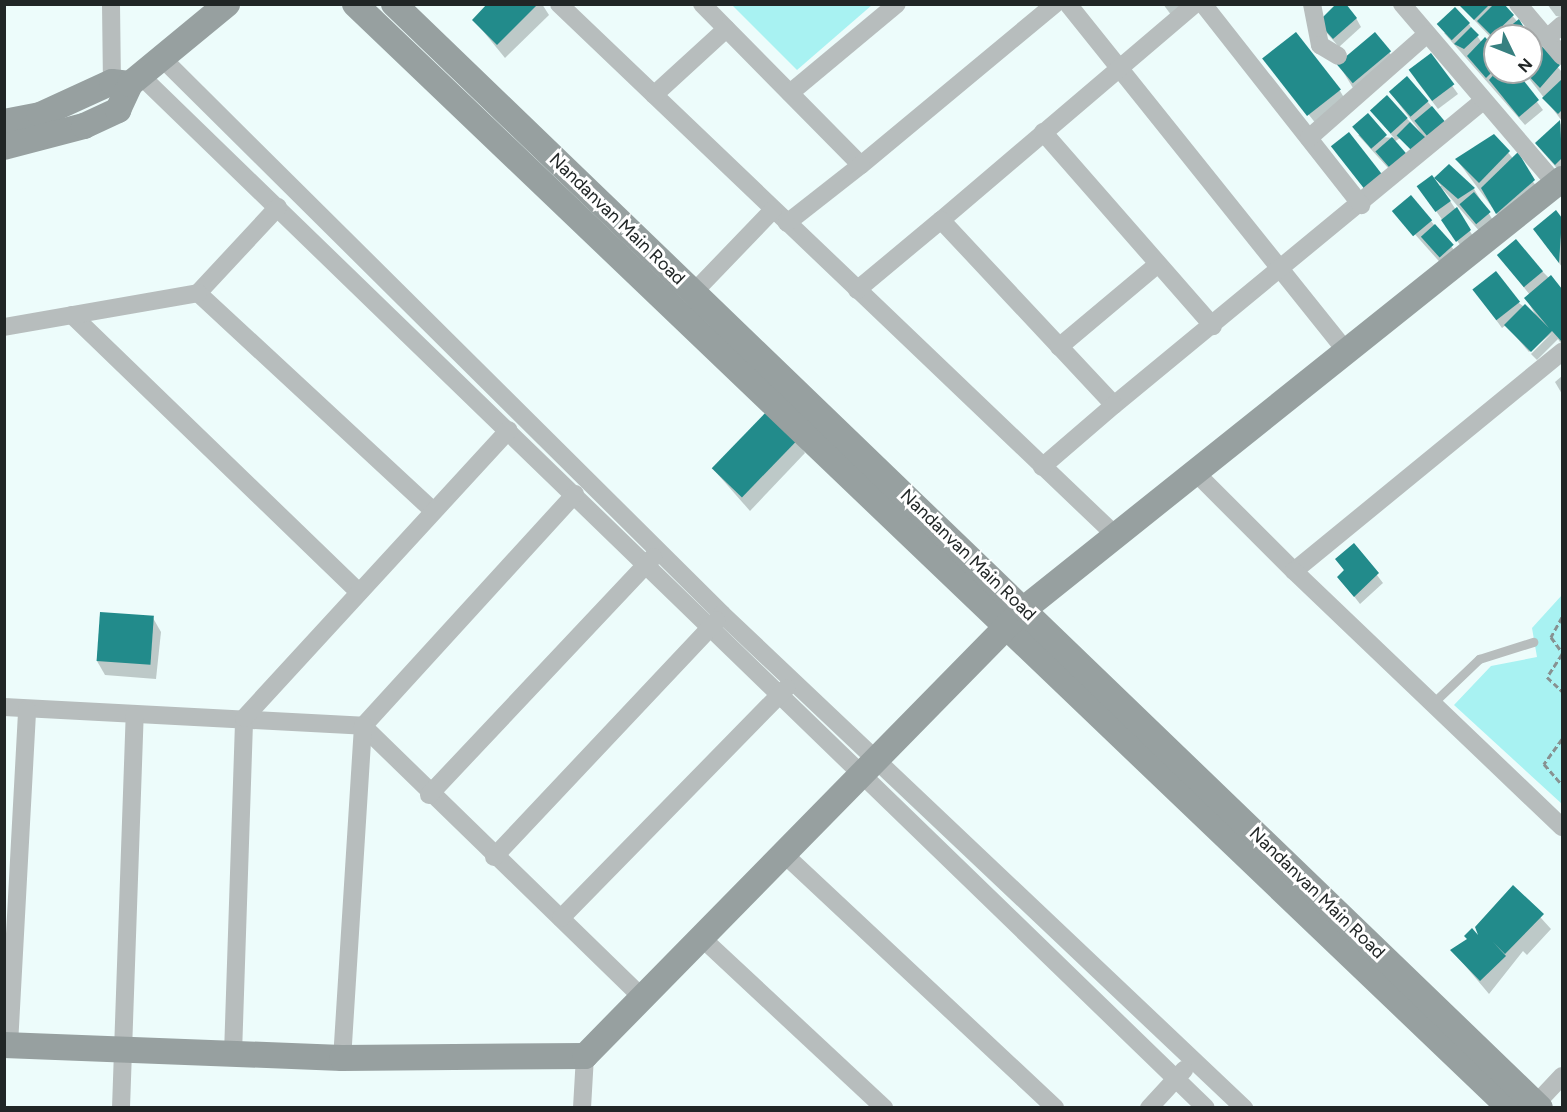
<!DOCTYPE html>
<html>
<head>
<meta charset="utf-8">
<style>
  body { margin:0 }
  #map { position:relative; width:1567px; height:1112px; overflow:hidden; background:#edfcfb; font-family:Figtree,sans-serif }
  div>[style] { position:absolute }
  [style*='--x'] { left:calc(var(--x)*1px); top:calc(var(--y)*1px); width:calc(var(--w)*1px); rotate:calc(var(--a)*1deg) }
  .green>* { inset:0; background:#a8f2f2 }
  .shadow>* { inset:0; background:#0003 }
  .building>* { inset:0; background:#228b8b; transform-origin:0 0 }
  .path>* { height:3px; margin-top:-1.5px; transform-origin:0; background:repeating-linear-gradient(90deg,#879191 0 6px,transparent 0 9px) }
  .lane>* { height:9px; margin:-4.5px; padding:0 4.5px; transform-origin:4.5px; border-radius:4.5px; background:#b7bdbd }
  .street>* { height:18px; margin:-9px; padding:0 9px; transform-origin:9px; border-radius:9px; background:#b7bdbd }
  .secondary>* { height:26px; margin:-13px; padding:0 13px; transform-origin:13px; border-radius:13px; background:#97a0a0 }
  span { translate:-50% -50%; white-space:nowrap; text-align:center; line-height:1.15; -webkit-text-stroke:6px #fff; paint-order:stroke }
  .street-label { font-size:18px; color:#212626 }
  .frame { position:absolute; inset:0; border:6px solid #212626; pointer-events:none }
  .north { position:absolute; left:1483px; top:24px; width:60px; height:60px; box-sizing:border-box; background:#fff; border:2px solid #a6a8a8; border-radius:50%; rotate:133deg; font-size:16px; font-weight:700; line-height:24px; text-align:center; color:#212626 }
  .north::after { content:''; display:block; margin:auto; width:21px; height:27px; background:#378080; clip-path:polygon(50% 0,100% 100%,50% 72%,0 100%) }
</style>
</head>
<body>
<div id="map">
  <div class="green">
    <div style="clip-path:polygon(732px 5px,872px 5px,797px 70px)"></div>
    <div style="clip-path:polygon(1562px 595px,1562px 804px,1454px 705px,1491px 666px,1537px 657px,1532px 628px)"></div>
  </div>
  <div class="shadow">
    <div style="clip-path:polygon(489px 4px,542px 4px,549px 15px,505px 58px,474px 20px)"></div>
    <div style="clip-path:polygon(1163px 4px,1200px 4px,1177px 23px)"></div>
    <div style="clip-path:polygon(1459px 4px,1502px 4px,1530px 36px,1495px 36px,1495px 42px)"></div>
    <div style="clip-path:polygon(1547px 4px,1562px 4px,1562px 17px,1556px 16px)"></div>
    <div style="clip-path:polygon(1356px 18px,1361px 27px,1339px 47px,1325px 31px)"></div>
    <div style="clip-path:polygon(1469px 24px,1482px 43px,1485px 39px,1495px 50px,1495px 72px,1515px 72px,1543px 110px,1525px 125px,1444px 33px)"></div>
    <div style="clip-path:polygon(1531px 38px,1562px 72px,1562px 121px,1524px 72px,1531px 72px)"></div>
    <div style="clip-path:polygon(1389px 52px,1395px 61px,1356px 93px,1339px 65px)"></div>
    <div style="clip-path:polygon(1431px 56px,1458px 94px,1438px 109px,1416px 80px)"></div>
    <div style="clip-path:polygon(1266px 60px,1340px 91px,1348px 104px,1320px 129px)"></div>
    <div style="clip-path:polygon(1390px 92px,1428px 102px,1448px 127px,1421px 161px,1400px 138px,1394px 142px,1399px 180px,1358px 135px,1394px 138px,1372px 111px,1387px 97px,1424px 137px)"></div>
    <div style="clip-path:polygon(1560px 123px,1562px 126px,1561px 173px,1536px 144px)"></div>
    <div style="clip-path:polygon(1494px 136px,1539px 189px,1503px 222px,1457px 160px)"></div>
    <div style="clip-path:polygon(1449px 166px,1474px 189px,1494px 222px,1481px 233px,1441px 187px,1475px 239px,1463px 249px,1419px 187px,1441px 186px,1436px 178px)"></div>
    <div style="clip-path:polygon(1556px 212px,1562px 220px,1562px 267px,1535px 230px)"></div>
    <div style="clip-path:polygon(1396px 213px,1431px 221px,1458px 255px,1445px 268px)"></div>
    <div style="clip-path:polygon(1499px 256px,1542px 271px,1562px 291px,1562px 345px,1558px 339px,1537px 360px,1531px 354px,1552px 333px,1529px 352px,1506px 325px,1502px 328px,1474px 290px,1519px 303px,1536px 316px,1526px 298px,1530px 295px)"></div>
    <div style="clip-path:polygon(1562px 376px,1562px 394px,1555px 382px)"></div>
    <div style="clip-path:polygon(797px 440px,805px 453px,750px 511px,714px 470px)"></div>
    <div style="clip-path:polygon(1354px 545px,1383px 583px,1360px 604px,1339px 577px,1345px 572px,1337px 559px)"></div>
    <div style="clip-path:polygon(153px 618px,161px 632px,156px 679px,105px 675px,97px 661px)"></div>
    <div style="clip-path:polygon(1513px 887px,1551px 929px,1527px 955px,1523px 951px,1489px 994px,1452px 950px,1482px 942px)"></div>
  </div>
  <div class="building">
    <div style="clip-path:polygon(487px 4px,538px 4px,497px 45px,472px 20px)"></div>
    <div style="clip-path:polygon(1336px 4px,1346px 4px,1357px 18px,1333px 39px,1318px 22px)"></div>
    <div style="clip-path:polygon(1458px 4px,1490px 4px,1474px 20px)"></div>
    <div style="clip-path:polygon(1494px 4px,1504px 4px,1514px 15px,1492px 36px,1477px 21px)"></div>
    <div style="left:1455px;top:7px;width:22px;height:25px;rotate:47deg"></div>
    <div style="clip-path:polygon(1519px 19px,1529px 36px,1498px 36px)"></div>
    <div style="clip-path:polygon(1471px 27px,1479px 35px,1464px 49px,1454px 44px)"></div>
    <div style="left:1296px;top:32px;width:73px;height:43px;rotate:52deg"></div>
    <div style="left:1375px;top:32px;width:25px;height:50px;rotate:50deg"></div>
    <div style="clip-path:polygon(1485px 37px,1495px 48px,1495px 69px,1486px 78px,1467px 56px)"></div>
    <div style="clip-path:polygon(1534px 38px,1560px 65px,1540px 88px,1525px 72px,1531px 72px)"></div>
    <div style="left:1431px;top:53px;width:39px;height:28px;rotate:53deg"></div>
    <div style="clip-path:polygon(1496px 72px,1517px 72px,1539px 100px,1519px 117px,1489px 80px)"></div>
    <div style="left:1407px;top:76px;width:33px;height:24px;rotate:49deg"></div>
    <div style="clip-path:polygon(1562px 79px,1562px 110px,1558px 114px,1542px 98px)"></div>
    <div style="left:1387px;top:95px;width:31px;height:23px;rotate:48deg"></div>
    <div style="left:1432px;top:106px;width:26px;height:23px;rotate:50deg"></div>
    <div style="left:1368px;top:113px;width:29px;height:21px;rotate:49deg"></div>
    <div style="clip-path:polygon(1560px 120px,1562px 158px,1555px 165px,1535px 143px)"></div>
    <div style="left:1410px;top:122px;width:25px;height:19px;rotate:45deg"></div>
    <div style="left:1349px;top:132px;width:58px;height:23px;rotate:52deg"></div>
    <div style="clip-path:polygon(1494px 134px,1510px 151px,1479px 183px,1455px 159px)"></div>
    <div style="left:1392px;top:137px;width:28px;height:22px;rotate:49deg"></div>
    <div style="clip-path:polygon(1518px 152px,1535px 180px,1496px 214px,1481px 188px)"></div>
    <div style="clip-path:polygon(1449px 164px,1475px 188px,1458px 199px,1434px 178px)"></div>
    <div style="left:1432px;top:175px;width:32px;height:19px;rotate:54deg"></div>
    <div style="left:1474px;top:192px;width:26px;height:19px;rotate:50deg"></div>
    <div style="left:1411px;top:195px;width:33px;height:25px;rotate:50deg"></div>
    <div style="clip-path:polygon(1457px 207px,1471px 230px,1456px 242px,1441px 220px)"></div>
    <div style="clip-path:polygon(1556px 210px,1562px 218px,1559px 263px,1533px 229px)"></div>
    <div style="left:1435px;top:224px;width:28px;height:19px;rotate:48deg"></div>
    <div style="left:1516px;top:239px;width:42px;height:25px;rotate:50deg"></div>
    <div style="left:1496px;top:271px;width:39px;height:30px;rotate:52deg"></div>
    <div style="clip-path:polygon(1551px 275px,1562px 289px,1562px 342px,1552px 331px,1531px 352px,1504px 325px,1525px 304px,1549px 328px,1524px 298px)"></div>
    <div style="left:768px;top:410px;width:42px;height:81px;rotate:44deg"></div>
    <div style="clip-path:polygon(1354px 543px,1379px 573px,1354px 597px,1337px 577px,1344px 570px,1335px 559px)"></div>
    <div style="left:100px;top:612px;width:54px;height:49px;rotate:4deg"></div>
    <div style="clip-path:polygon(1513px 885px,1544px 914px,1505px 954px,1493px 942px,1506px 956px,1480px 981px,1450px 950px,1467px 939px,1464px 936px,1472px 928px,1478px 935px,1475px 927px)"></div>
  </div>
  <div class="path">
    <div style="--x:1562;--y:617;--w:23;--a:119"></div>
    <div style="--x:1551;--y:637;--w:19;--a:54"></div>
    <div style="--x:1562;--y:654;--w:27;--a:123"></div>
    <div style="--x:1547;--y:677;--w:21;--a:43"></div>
    <div style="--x:1562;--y:739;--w:31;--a:126"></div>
    <div style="--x:1544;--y:764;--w:28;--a:49"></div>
  </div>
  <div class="lane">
    <div style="--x:1433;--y:703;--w:64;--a:-43.7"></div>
    <div style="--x:1479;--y:659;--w:57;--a:-17.5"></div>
  </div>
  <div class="street">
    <div style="--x:111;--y:4;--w:78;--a:89.3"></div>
    <div style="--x:559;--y:4;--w:769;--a:43.68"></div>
    <div style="--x:702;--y:4;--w:226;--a:45.4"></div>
    <div style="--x:861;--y:165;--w:252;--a:-39.7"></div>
    <div style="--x:1068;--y:4;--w:448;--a:51.3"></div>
    <div style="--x:1195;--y:4;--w:333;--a:139.6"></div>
    <div style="--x:941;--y:220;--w:253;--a:46.9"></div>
    <div style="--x:1114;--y:405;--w:478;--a:-39.5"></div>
    <div style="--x:1203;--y:4;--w:256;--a:51.8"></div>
    <div style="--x:1312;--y:4;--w:42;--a:79"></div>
    <div style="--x:1320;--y:45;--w:21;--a:31"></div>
    <div style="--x:1402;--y:4;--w:237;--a:49.5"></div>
    <div style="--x:1518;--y:4;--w:68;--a:49.8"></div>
    <div style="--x:1547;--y:38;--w:20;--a:-41"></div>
    <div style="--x:163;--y:59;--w:788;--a:44.79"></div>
    <div style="--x:722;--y:614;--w:719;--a:43.42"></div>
    <div style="--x:140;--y:75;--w:1484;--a:44.1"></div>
    <div style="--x:790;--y:93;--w:139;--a:-39.8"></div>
    <div style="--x:654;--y:95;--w:98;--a:-42.5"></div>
    <div style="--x:1043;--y:132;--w:258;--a:48.8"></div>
    <div style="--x:1309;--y:138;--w:157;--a:-41.4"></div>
    <div style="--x:278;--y:207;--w:117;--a:132.9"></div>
    <div style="--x:198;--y:293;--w:319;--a:42.8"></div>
    <div style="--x:787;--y:223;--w:94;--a:-38.1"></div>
    <div style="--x:857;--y:290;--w:109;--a:-39.8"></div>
    <div style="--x:694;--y:292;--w:114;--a:-46.1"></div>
    <div style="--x:72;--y:315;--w:399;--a:44"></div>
    <div style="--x:4;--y:327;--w:197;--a:-9.9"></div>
    <div style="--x:1059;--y:347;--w:129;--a:-40"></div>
    <div style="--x:1042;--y:467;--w:95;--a:-40.7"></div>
    <div style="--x:1193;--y:470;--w:143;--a:45"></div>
    <div style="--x:1294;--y:571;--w:346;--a:-39.3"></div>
    <div style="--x:575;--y:494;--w:314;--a:132.4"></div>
    <div style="--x:363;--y:726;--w:393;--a:44.2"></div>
    <div style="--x:1294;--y:571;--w:371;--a:43.7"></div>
    <div style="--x:4;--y:707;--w:360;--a:3"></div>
    <div style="--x:363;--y:726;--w:333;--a:93.6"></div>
    <div style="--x:429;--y:795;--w:327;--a:-46.7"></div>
    <div style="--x:785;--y:855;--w:370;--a:43.1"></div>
    <div style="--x:494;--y:857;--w:325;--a:-46.7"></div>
    <div style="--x:561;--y:918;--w:322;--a:-45.6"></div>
    <div style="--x:703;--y:939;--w:248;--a:43"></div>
    <div style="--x:9;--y:1045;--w:336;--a:-86.9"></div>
    <div style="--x:233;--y:1054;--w:336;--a:-88.1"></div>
    <div style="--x:244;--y:718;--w:391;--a:-47.4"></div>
    <div style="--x:121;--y:1108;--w:394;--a:-88"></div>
    <div style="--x:582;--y:1108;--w:52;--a:-86.7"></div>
    <div style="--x:1149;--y:1108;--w:52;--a:-47.4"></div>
    <div style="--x:1532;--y:1108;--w:44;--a:-46.8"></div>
  </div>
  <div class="secondary">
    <div style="--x:355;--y:4;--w:1598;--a:43.71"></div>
    <div style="--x:394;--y:4;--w:1591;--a:43.93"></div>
    <div style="--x:4;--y:122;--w:37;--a:-11"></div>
    <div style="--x:40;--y:115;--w:79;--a:-24.6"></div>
    <div style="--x:112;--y:82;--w:18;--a:6"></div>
    <div style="--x:4;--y:147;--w:83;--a:-14.7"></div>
    <div style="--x:84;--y:126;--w:38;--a:-25"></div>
    <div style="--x:118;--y:110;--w:29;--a:-65"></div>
    <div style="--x:130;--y:84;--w:126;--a:-39.5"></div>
    <div style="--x:4;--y:1045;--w:338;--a:2.2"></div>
    <div style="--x:342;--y:1058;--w:243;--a:-0.5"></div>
    <div style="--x:585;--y:1056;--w:627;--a:-45.52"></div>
    <div style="--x:1024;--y:609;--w:689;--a:-38.63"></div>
  </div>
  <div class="street-label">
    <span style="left:617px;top:219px;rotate:44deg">Nandanvan Main Road</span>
    <span style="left:968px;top:555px;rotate:44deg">Nandanvan Main Road</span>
    <span style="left:1317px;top:893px;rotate:44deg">Nandanvan Main Road</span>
  </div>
  <div class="frame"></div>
  <div class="north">N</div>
</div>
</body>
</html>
